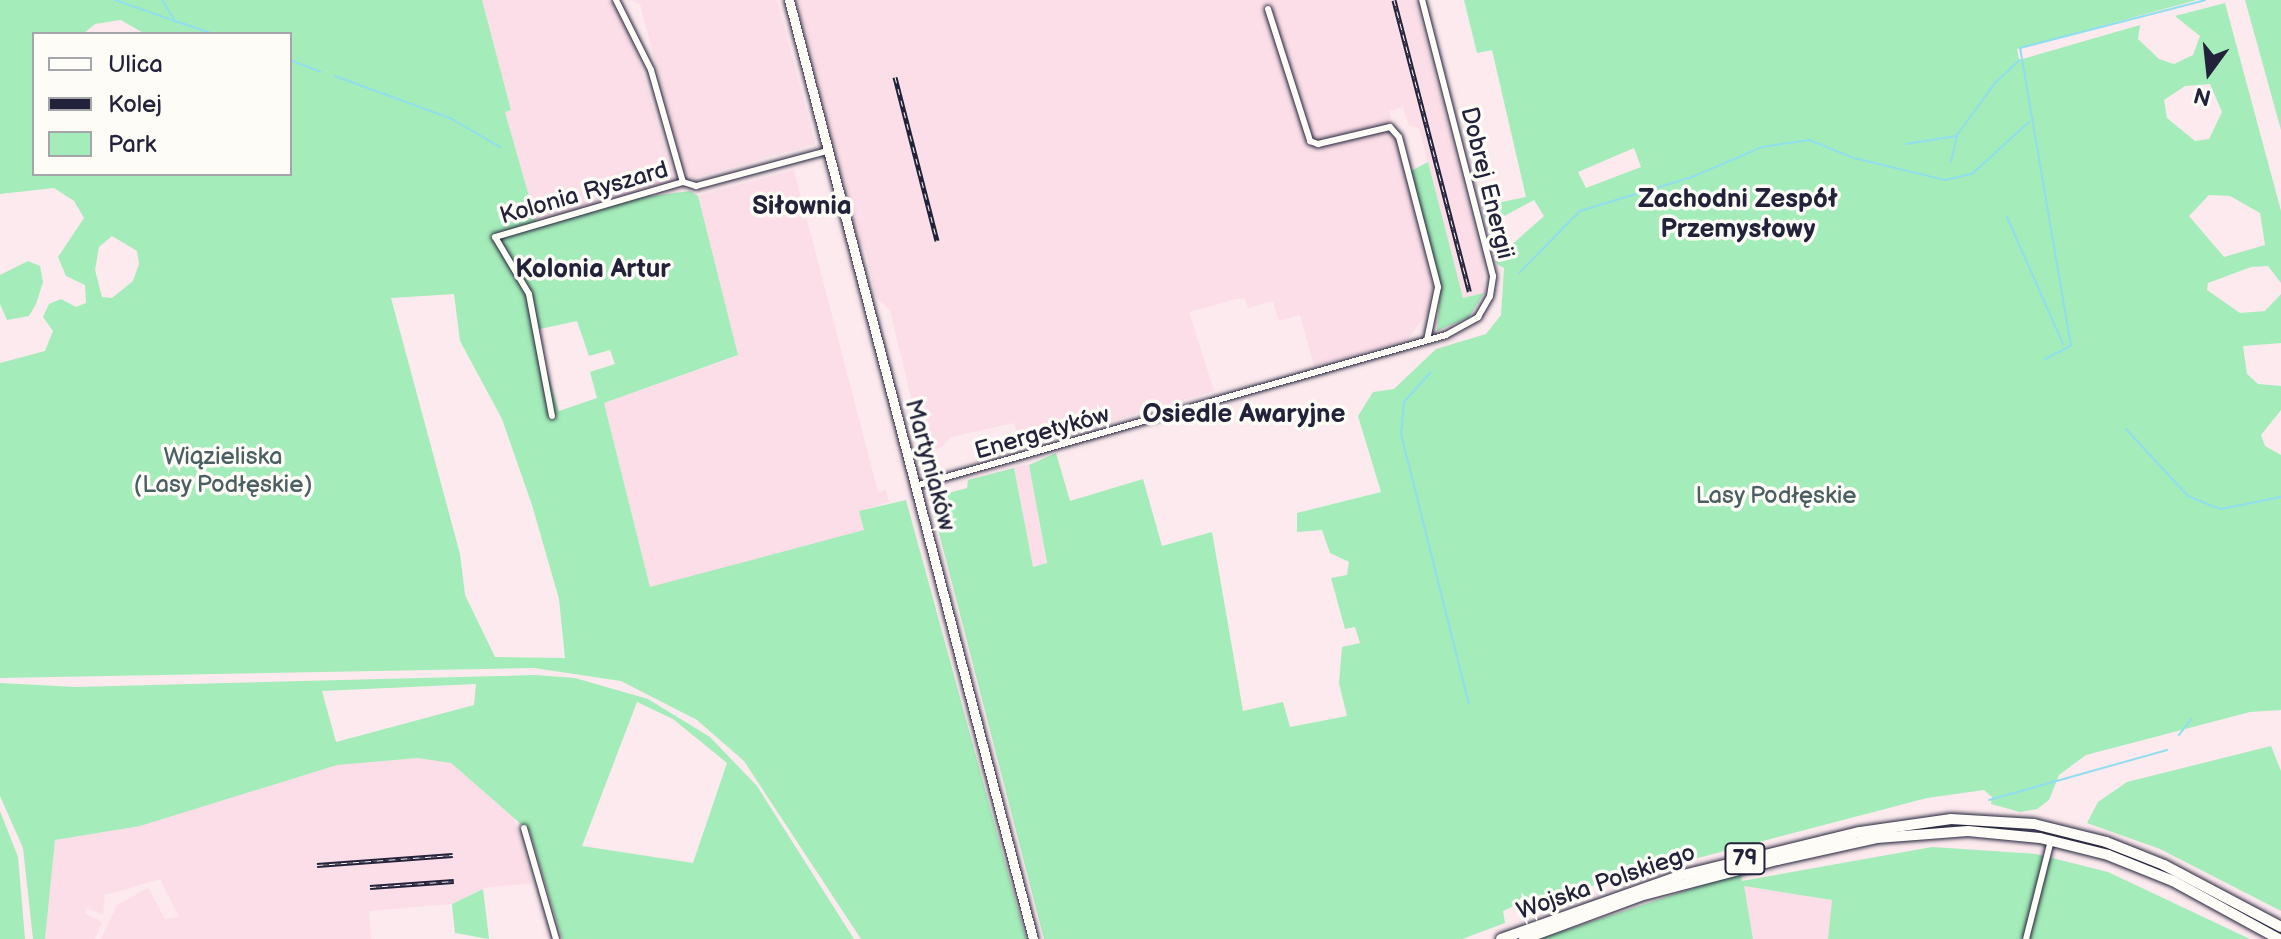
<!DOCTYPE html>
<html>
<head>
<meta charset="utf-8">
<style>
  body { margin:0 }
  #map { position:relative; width:2281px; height:939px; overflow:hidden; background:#fceaee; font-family:"Balsamiq Sans",sans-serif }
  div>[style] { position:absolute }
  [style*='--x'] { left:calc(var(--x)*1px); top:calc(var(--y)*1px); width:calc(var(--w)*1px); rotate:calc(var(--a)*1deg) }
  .built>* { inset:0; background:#fbdee7; transform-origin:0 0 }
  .green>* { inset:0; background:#a4ecb9 }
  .stream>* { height:2px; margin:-1px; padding:0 1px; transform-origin:1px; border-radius:1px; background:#90deee }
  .roads { filter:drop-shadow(0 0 2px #22223b) drop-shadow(0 0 2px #22223b) }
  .minor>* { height:6px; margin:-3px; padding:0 3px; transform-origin:3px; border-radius:3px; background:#fdfcf7 }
  .secondary>* { height:9px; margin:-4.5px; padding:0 4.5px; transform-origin:4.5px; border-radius:4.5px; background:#fdfcf7 }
  .primary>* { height:10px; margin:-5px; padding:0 5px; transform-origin:5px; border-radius:5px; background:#fdfcf7 }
  .rail>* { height:5px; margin-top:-2.5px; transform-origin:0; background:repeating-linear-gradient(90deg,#fdfcf7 0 6px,#22223b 0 12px); box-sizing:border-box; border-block:2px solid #22223b }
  span { translate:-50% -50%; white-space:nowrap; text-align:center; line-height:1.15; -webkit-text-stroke:7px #fdfcf7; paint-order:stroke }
  .shield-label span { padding:2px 6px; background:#fdfcf7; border:2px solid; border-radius:6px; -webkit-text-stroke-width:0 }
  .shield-label { font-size:22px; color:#22223b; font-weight:700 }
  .street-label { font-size:24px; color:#22223b }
  .park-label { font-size:24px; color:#495f61 }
  .neighbourhood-label { font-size:26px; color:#22223b; font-weight:700 }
  .legend { position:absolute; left:32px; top:32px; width:260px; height:144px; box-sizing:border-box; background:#fdfcf7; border:2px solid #a5a5ac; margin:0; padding:10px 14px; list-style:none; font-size:24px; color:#22223b }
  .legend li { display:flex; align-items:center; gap:16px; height:40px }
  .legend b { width:40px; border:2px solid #a5a5ac }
  .north { position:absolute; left:2169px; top:32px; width:80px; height:80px; -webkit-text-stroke:6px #fdfcf7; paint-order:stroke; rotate:195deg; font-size:22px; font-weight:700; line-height:32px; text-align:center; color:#22223b }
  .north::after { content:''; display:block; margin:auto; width:28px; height:36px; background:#22223b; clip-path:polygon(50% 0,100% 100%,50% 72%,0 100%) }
</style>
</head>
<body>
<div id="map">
  <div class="built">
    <div style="clip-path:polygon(482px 0,621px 0,675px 183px,536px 222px,505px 111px,511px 109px)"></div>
    <div style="clip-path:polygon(631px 0,777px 0,815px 144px,693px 178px,684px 172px,640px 4px)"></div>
    <div style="clip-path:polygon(796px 0,1415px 0,1483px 260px,1484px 293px,1463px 298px,1419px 128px,1409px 126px,1403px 107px,1389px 111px,1432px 284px,1430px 309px,1407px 340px,1314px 366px,1300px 315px,1279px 321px,1273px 301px,1248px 308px,1244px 298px,1236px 299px,1189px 312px,1214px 391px,1020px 447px,1014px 423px,951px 437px,942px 447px,924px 452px,890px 310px,876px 298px,866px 252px,858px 241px)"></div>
    <div style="clip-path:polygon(794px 170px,878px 492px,886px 490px,889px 502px,860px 511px,865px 530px,650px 588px,604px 403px,737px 356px,698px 196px)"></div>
    <div style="left:1029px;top:465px;width:101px;height:15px;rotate:80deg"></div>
    <div style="clip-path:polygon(418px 758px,451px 763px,514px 818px,532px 883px,484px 888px,452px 904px,369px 911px,371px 939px,101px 939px,117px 905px,148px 888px,165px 919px,179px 917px,160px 879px,105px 895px,103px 915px,87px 908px,85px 913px,102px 922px,95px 939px,45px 939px,55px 840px,140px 825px,337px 765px)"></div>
    <div style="clip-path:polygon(1743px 886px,1833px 900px,1828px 939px,1753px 939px)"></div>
  </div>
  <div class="green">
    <div style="clip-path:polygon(evenodd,0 0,482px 0,511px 110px,505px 112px,536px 221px,620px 200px,690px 191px,698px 196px,738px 355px,604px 403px,650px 587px,864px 530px,859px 511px,906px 500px,1026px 939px,861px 939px,744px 761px,697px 720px,621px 681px,534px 668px,0 678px,0 363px,45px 351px,53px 331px,43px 317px,49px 304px,61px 299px,76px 307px,86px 303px,85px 285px,66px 276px,58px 257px,84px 218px,74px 201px,54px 188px,0 194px,0 0,121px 20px,145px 34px,290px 34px,290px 174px,34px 174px,34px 34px,83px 34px,95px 24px,121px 20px,0 0,112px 236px,137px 251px,139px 264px,133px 281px,112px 298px,102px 297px,95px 270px,99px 247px,112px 236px,0 0,454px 294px,460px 341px,502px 419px,532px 505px,559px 599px,565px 658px,495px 657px,465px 595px,460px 554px,391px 298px,454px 294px,0 0,577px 321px,589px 356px,610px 350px,615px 364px,590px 372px,597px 398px,559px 411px,535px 330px,577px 321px)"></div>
    <div style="clip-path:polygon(evenodd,1464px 0,2197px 0,2017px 49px,2019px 60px,2140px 25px,2138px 39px,2159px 59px,2174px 64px,2193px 55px,2200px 36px,2175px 16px,2225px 3px,2281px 211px,2281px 283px,2268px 266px,2251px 267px,2208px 283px,2207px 290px,2240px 313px,2265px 311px,2281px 294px,2281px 343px,2243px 346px,2247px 374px,2258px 384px,2281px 386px,2281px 410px,2261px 435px,2265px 446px,2281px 455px,2281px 710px,2250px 712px,2086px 755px,2059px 775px,2049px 800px,2037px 809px,2020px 812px,1991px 804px,1992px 797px,1984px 790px,1927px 798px,1514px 906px,1503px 911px,1505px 923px,1462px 939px,1044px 939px,930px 498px,967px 488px,968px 480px,1014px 468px,1033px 567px,1047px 563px,1029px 465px,1056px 453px,1070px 501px,1143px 479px,1162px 546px,1212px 532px,1243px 711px,1283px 702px,1290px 727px,1347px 716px,1339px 683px,1342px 647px,1360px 643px,1355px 627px,1345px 629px,1331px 578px,1347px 575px,1349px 562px,1330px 553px,1322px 530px,1297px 532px,1297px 513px,1381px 492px,1358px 416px,1373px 392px,1394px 389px,1436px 349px,1486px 334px,1501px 315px,1504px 268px,1497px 264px,1482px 206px,1526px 197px,1492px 50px,1477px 53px,1464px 0,2210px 84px,2222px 112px,2209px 139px,2195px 141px,2167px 118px,2164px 100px,2185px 86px,2210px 84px,1464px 0,1634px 148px,1641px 167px,1586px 188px,1578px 172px,1634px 148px,1464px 0,2209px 195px,2230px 196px,2260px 213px,2265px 245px,2224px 257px,2189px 216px,2209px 195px,1464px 0,1534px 200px,1544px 216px,1500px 255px,1493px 222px,1534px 200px)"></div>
    <div style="clip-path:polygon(2245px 0,2281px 0,2281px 130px)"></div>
    <div style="clip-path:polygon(1428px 162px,1463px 298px,1484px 293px,1469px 317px,1437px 331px,1441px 286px,1411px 171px)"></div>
    <div style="clip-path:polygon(28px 261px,40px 266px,43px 282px,36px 304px,29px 316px,7px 320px,0 304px,0 275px)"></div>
    <div style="clip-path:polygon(evenodd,535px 675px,575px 678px,648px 699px,710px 737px,757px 786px,854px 939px,562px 939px,530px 832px,451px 763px,418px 758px,337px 765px,140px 826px,55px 840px,45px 939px,33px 939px,23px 848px,0 796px,0 683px,76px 687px,535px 675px,476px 684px,474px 705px,336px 742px,322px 691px,476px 684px,535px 675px,637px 702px,673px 719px,727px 763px,693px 863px,582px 846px,637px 702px)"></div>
    <div style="clip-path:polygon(2271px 746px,2281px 771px,2281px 911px,2160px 849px,2087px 823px,2098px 802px,2127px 782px)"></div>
    <div style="clip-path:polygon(0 811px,18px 857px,25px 939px,0 939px)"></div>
    <div style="clip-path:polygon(1932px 847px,2036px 854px,2108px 872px,2250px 939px,1828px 939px,1832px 900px,1744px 886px,1753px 939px,1539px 939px,1715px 881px,1741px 875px,1742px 881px)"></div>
    <div style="clip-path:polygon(483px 889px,489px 939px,455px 933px,452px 904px)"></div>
  </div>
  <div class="stream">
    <div style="--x:115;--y:0;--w:64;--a:19.3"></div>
    <div style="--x:162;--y:0;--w:25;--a:58"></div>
    <div style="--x:175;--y:21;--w:41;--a:18.4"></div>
    <div style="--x:290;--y:60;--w:33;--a:21"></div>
    <div style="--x:335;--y:76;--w:122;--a:20.1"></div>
    <div style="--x:450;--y:118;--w:58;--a:30.1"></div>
    <div style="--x:1906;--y:144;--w:51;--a:-9.1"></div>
    <div style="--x:1951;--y:162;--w:28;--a:-77"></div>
    <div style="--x:1957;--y:135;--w:64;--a:-53.8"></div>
    <div style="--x:1995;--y:83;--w:34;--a:-43"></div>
    <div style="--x:2007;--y:217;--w:139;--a:66.2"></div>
    <div style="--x:1519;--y:273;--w:87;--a:-45.5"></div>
    <div style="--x:1580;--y:211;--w:117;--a:-16.9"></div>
    <div style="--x:1692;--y:177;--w:76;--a:-23.2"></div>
    <div style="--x:1762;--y:147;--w:48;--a:-8.5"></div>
    <div style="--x:1809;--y:140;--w:48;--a:21.8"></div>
    <div style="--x:1854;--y:158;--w:94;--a:13.6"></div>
    <div style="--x:1945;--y:180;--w:28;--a:-13"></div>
    <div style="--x:1972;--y:174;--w:77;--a:-42.4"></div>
    <div style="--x:2045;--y:359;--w:29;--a:-27"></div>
    <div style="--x:2071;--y:346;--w:302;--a:-99.7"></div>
    <div style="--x:2020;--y:48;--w:191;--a:-14.5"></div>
    <div style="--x:1430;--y:373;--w:39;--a:132"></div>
    <div style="--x:1404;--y:402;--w:32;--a:95"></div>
    <div style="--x:1401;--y:434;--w:278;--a:75.9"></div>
    <div style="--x:2126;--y:429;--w:91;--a:47.2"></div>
    <div style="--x:2188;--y:496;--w:35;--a:22"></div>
    <div style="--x:2221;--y:509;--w:61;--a:-11.3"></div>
    <div style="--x:2179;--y:735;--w:20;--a:-53"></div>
    <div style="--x:1989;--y:800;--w:185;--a:-15.7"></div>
  </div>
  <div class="roads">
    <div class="minor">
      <div style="--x:616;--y:0;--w:78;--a:63.4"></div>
      <div style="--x:651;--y:70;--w:116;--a:74.1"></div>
      <div style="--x:683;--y:182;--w:14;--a:17"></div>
      <div style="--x:696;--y:186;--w:136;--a:-15"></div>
      <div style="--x:1268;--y:9;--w:139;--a:72.3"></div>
      <div style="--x:1310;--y:141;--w:9;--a:21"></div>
      <div style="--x:1318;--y:144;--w:74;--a:-13.3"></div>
      <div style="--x:1390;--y:127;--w:13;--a:48"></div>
      <div style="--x:1399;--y:137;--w:155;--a:75.4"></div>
      <div style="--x:1438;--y:287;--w:54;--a:101.7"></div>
      <div style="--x:552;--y:416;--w:124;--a:-100.7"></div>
      <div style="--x:529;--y:294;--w:66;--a:-120.8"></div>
      <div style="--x:495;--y:237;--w:196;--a:-16.3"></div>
      <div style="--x:915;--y:486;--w:552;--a:-15.87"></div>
      <div style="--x:1446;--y:335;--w:37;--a:-29"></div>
      <div style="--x:1478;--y:317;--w:24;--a:-60"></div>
      <div style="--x:1490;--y:296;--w:20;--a:-81"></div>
      <div style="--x:1493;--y:276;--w:285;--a:-104.4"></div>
      <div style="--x:524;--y:828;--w:116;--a:73.9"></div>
      <div style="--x:2026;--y:939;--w:102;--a:-75.8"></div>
    </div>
    <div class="secondary">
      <div style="--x:789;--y:0;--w:970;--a:75.43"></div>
    </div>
    <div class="primary">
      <div style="--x:1501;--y:939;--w:189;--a:-19.5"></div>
      <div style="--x:1679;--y:876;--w:186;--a:-13.7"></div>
      <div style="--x:1860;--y:832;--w:92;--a:-8.1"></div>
      <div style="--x:1951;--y:819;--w:83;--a:3.4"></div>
      <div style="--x:2034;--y:824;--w:74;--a:14"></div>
      <div style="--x:2106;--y:842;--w:62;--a:21.6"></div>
      <div style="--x:2164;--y:865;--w:132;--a:27.9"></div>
      <div style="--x:1524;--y:939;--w:124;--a:-20.3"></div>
      <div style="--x:1640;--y:896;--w:142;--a:-14.7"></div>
      <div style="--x:1777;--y:860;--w:102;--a:-12.4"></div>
      <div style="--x:1877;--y:838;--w:91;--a:-4.4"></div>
      <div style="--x:1968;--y:831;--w:72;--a:5.6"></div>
      <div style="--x:2040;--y:838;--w:70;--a:14"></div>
      <div style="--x:2108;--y:855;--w:70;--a:21.8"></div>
      <div style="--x:2173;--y:881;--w:121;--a:28.7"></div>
    </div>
  </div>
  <div class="rail">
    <div style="--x:1394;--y:0;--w:301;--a:75.5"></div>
    <div style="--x:895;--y:77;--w:169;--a:75.6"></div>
    <div style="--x:317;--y:865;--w:136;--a:-4.2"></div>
    <div style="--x:370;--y:887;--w:84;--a:-4.1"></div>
  </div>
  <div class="shield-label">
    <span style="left:1745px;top:859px">79</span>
  </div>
  <div class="street-label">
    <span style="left:1487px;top:183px;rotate:76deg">Dobrej Energii</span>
    <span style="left:584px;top:193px;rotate:-16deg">Kolonia Ryszard</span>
    <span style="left:1042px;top:433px;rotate:-16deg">Energetyków</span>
    <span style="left:930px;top:465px;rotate:75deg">Martyniaków</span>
    <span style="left:1606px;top:882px;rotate:-19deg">Wojska Polskiego</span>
  </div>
  <div class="park-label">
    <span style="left:223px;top:471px">Wiązieliska<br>(Lasy Podłęskie)</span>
    <span style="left:1776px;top:496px">Lasy Podłęskie</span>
  </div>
  <div class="neighbourhood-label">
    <span style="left:1738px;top:215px">Zachodni Zespół<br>Przemysłowy</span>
    <span style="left:802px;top:207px">Siłownia</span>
    <span style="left:593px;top:270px">Kolonia Artur</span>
    <span style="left:1244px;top:415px">Osiedle Awaryjne</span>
  </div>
  <ul class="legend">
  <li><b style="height:10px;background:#fdfcf7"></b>Ulica</li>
  <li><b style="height:10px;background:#22223b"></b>Kolej</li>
  <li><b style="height:22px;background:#a4ecb9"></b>Park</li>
  </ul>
  <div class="north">N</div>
</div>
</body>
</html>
